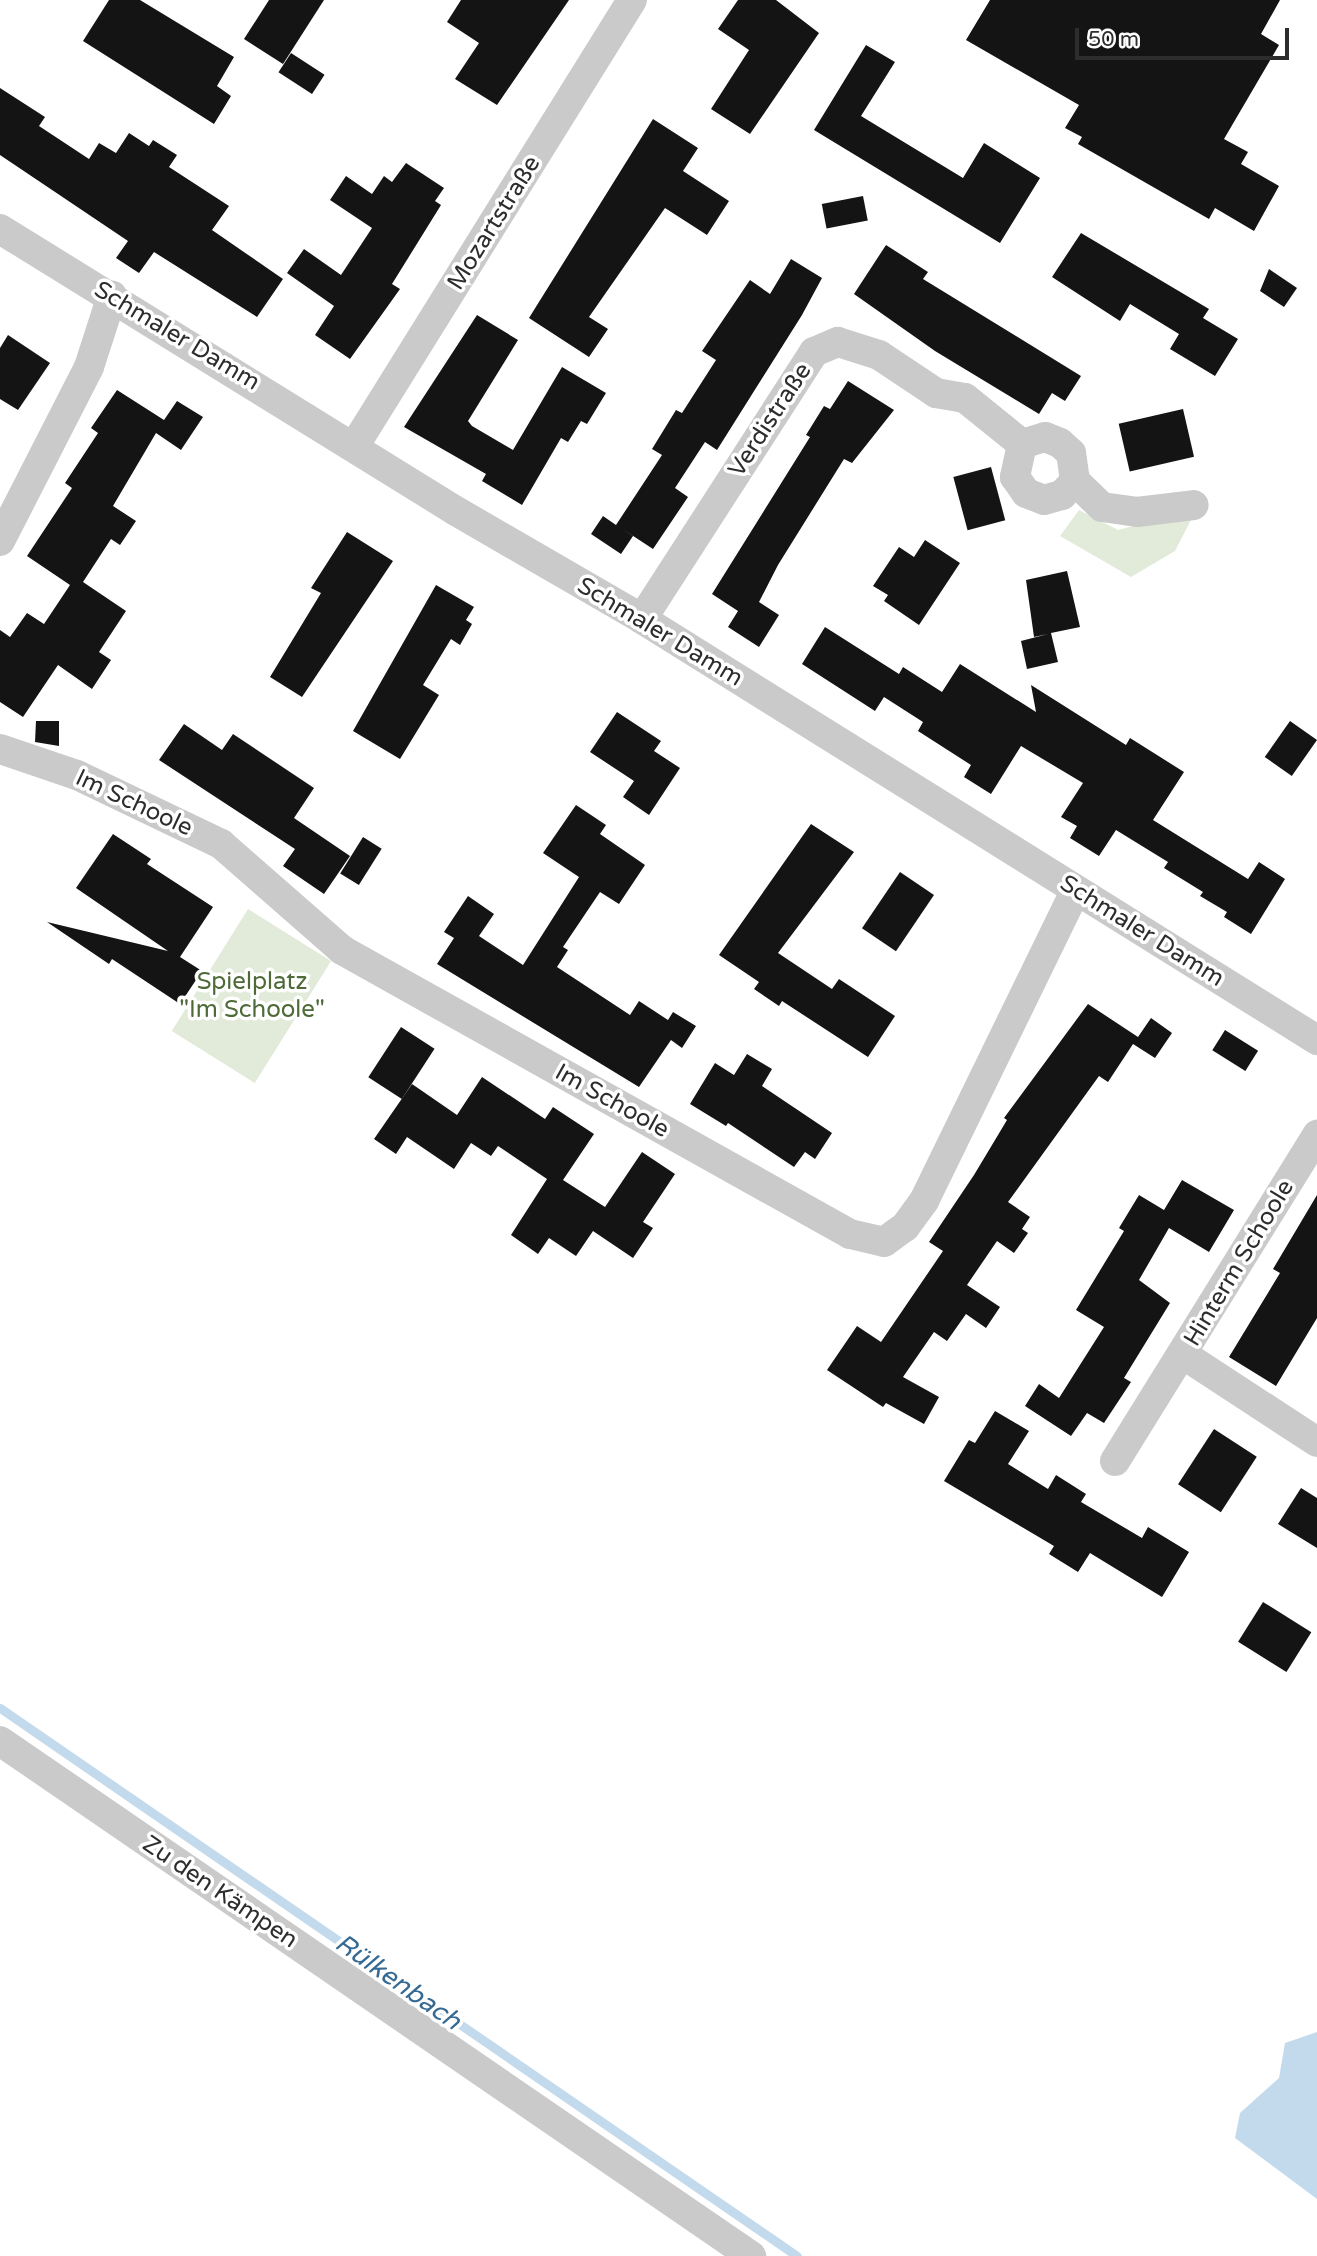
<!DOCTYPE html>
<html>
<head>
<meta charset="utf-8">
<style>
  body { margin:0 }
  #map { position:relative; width:1317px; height:2256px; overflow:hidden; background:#fff; font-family:"Varela Round",sans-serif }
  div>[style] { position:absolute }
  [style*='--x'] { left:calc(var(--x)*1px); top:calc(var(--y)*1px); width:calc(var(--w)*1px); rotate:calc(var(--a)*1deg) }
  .green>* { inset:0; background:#e2ebd9; transform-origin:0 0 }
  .water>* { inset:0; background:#c3daed }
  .stream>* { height:9px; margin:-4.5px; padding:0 4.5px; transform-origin:4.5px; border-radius:4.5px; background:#c3daed }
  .building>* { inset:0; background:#141414; transform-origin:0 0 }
  .minor>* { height:30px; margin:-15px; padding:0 15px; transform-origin:15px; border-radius:15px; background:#cacaca }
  span { translate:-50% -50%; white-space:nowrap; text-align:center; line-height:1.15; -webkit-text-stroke:7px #fff; paint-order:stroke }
  .street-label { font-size:24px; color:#2d2d2d }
  .park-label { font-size:24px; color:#4d6a38 }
  .water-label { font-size:26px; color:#366a93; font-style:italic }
  .scale { position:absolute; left:1075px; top:28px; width:214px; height:32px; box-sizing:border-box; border:4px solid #2d2d2d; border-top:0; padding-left:9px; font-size:21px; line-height:24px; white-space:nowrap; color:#2d2d2d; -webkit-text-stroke:5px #fff; paint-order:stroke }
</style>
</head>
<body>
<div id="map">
  <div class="green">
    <div style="clip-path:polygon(1079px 510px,1118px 530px,1184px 513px,1191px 520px,1175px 551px,1131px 577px,1060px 536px)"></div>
    <div style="left:248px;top:909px;width:98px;height:144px;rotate:32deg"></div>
  </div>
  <div class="water">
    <div style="clip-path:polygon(1317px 2032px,1317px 2199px,1235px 2138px,1240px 2113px,1279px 2078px,1285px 2043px)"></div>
  </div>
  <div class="stream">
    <div style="--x:0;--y:1708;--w:967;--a:34.51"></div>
  </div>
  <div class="building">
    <div style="clip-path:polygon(109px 0,140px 0,234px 57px,217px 86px,231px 96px,214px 124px,83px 41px)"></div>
    <div style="clip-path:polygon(269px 0,324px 0,283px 64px,244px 39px)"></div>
    <div style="clip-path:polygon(461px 0,569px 0,497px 105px,455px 79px,479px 43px,447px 22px)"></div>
    <div style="clip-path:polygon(738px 0,776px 0,819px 33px,750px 134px,711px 109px,749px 50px,718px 29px)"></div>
    <div style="clip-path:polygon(990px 0,1280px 0,1261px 34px,1279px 45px,1224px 139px,1248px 152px,1241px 164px,1279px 186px,1254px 231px,1215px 208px,1209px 219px,1078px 144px,1082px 137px,1065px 128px,1079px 105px,966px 40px)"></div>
    <div style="clip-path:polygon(866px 45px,895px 62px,861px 116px,963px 178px,984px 143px,1040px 178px,1000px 243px,814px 130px)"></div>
    <div style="left:291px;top:53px;width:40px;height:23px;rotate:33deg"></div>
    <div style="clip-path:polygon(0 88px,45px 117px,39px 126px,89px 159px,99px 143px,116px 153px,129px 133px,149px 146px,153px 140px,177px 155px,169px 167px,229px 206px,212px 230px,283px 279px,257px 317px,154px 252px,139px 273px,116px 258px,128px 241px,0 155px)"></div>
    <div style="clip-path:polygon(653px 119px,698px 148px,683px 171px,729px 201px,707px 235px,665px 208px,589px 317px,608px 329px,589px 357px,529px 318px)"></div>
    <div style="clip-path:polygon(406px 163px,444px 188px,435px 201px,441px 205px,392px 284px,400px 289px,350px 359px,315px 335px,334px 306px,287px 273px,304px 249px,341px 275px,372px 228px,330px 200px,346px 176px,372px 194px,384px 176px,392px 182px)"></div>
    <div style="left:863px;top:196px;width:25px;height:42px;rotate:79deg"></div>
    <div style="clip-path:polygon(1081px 233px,1209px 309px,1203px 318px,1238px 339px,1215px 376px,1170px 349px,1179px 334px,1130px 304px,1120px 321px,1052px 277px)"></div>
    <div style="clip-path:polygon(886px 245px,928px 272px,923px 279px,1081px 376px,1065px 401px,1052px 393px,1039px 414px,935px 351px,854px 294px)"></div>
    <div style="clip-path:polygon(791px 259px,822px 278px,802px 315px,717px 450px,705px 442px,675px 488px,688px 497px,653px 549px,621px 528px,633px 536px,621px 554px,591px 534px,603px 516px,616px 525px,662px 455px,652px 449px,676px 410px,682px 413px,716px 360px,702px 351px,750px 280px,770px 294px)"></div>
    <div style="clip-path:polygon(1269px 269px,1297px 288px,1284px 307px,1260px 291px)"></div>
    <div style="clip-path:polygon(477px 315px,518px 340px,468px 421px,472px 426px,513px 450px,562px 367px,606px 393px,587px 424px,581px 421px,568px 442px,561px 438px,522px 505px,482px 481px,486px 474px,404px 427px)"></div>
    <div style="clip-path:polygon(8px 335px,50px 363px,18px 410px,0 399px,0 348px)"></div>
    <div style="clip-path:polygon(848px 381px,894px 410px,852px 463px,844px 459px,778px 565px,759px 602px,779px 615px,759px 647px,728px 627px,738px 611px,712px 594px,810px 437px,806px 435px,824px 406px,830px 409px)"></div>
    <div style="clip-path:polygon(117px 390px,164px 420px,177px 401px,203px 417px,181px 450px,156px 433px,113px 506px,136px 521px,120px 545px,111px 539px,83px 582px,126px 611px,99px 652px,111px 660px,92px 689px,58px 665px,23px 717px,0 702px,0 630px,10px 637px,27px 613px,44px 624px,70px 585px,27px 556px,72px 488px,65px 483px,98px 433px,91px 428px)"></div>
    <div style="left:1183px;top:409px;width:49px;height:66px;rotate:77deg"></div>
    <div style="left:991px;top:467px;width:55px;height:39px;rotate:75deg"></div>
    <div style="clip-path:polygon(347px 532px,393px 561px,302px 697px,270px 677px,321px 593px,311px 588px)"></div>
    <div style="clip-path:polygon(925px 540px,960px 563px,919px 625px,884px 601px,888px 595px,873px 586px,899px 547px,914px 557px)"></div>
    <div style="clip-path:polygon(1067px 571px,1080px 627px,1051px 633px,1058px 662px,1027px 669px,1021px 641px,1048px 634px,1034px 637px,1026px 580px)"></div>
    <div style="clip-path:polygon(436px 585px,474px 607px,466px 620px,472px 624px,460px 645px,451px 639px,423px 685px,439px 695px,400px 759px,353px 731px)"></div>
    <div style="clip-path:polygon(825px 627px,899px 674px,903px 667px,942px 692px,960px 664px,1036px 712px,1031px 685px,1126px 745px,1130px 738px,1184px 772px,1153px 820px,1248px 879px,1259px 862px,1285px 879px,1251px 934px,1224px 917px,1227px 912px,1200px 896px,1203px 892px,1164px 868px,1168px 862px,1116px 830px,1099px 856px,1070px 838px,1077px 826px,1061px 817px,1083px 783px,1021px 746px,991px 794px,964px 777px,971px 765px,918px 731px,923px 722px,884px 697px,875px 711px,802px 664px)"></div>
    <div style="clip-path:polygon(617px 712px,661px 741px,654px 751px,680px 768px,649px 815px,623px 797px,634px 781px,590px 752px)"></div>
    <div style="clip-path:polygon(36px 721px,59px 721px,59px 746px,35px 742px)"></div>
    <div style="left:1290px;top:721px;width:33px;height:44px;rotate:35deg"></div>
    <div style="clip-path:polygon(184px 724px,222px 750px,233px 734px,314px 788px,294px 818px,350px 856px,324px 894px,283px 866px,295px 849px,159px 760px)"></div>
    <div style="clip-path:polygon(576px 805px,606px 825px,600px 834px,645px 865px,619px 904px,600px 892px,563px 947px,568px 950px,557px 967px,630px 1015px,639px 1001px,668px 1020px,673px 1012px,696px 1026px,682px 1048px,671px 1040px,639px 1087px,437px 964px,454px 938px,444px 932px,468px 896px,494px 914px,479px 936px,523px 965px,579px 877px,543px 853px)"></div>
    <div style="clip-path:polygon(811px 824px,854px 852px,778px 953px,832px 989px,839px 979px,895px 1016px,868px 1057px,782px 1001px,779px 1006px,754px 989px,759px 982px,719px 955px)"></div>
    <div style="clip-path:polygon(113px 834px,151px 859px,147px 864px,213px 907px,180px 957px,202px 971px,180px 1004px,112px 959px,109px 964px,47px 922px,168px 951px,76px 888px)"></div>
    <div style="left:363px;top:837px;width:22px;height:43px;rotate:32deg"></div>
    <div style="left:900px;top:872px;width:41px;height:68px;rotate:34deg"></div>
    <div style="clip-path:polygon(1088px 1004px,1138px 1037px,1151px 1018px,1172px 1033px,1155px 1058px,1133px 1044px,1108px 1082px,1099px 1076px,1008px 1202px,1030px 1217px,1022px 1229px,1028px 1233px,1014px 1253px,997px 1241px,967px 1285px,1000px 1307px,986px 1328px,966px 1314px,947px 1341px,934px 1332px,903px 1377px,939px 1397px,924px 1424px,886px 1403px,883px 1407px,827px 1370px,857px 1326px,881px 1342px,943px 1251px,929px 1242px,974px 1175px,1007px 1120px,1004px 1118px)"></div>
    <div style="left:401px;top:1027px;width:40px;height:60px;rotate:33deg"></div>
    <div style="left:1225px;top:1030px;width:39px;height:24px;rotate:32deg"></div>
    <div style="clip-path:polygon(747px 1054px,772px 1069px,762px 1086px,832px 1133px,815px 1159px,805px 1152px,794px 1167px,728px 1123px,726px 1126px,690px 1104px,715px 1063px,734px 1075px)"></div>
    <div style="clip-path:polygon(482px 1077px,545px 1119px,553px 1107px,594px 1134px,563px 1180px,605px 1207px,642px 1152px,675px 1174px,643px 1222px,653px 1228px,633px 1258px,593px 1231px,576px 1256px,549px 1238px,538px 1254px,511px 1235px,547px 1179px,498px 1146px,491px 1156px,471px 1143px,454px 1169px,407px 1137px,396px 1154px,374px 1139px,412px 1084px,457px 1115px)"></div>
    <div style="clip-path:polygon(1182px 1180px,1234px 1210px,1209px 1252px,1169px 1228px,1139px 1280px,1170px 1303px,1124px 1378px,1131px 1382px,1104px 1423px,1087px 1413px,1071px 1436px,1025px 1406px,1039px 1384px,1059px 1398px,1104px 1327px,1076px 1310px,1124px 1231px,1119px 1228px,1139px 1195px,1164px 1210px)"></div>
    <div style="clip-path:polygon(1317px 1195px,1317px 1318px,1276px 1386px,1229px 1357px,1280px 1273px,1273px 1269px)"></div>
    <div style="clip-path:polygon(995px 1411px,1029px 1431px,1008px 1464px,1048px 1489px,1056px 1475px,1086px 1494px,1081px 1502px,1142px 1538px,1148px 1527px,1189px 1552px,1162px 1597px,1090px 1553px,1078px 1572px,1049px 1554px,1054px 1546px,944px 1481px,969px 1440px,975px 1443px)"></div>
    <div style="left:1214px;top:1429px;width:51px;height:66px;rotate:33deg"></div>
    <div style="clip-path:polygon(1301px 1488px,1317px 1498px,1317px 1548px,1278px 1524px)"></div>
    <div style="left:1263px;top:1602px;width:57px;height:47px;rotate:32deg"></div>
  </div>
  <div class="minor">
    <div style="--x:0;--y:229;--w:536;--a:31.73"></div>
    <div style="--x:456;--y:511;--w:215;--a:30.1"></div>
    <div style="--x:642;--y:619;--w:796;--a:31.95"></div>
    <div style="--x:355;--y:445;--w:524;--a:-58.1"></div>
    <div style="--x:1075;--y:481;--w:37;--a:44"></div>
    <div style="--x:1102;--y:507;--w:35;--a:8"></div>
    <div style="--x:1137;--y:512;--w:57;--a:-7"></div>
    <div style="--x:0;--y:541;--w:195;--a:-62.9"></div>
    <div style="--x:89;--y:367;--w:75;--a:-72.1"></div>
    <div style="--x:642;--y:619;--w:318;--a:-57.2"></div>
    <div style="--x:814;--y:352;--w:26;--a:-23"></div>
    <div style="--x:838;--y:342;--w:43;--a:17.6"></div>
    <div style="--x:879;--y:355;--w:69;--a:33.7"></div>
    <div style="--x:936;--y:393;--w:29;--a:10"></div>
    <div style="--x:965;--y:398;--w:73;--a:38.9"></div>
    <div style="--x:1022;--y:444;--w:34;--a:102"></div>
    <div style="--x:1015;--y:477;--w:19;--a:55"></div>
    <div style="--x:1026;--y:493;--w:19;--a:21"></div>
    <div style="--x:1044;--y:500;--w:19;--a:-16"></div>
    <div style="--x:1062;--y:495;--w:19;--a:-47"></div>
    <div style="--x:1075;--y:481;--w:28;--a:-98"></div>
    <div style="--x:1071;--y:453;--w:15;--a:-138"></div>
    <div style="--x:1060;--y:443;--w:16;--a:-158"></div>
    <div style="--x:1045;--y:437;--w:24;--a:163"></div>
    <div style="--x:0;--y:749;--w:81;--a:18.7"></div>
    <div style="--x:77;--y:775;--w:160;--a:25.6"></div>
    <div style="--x:221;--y:844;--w:161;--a:41.2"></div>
    <div style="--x:342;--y:950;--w:582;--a:29.21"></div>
    <div style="--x:850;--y:1234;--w:35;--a:13"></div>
    <div style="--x:884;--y:1242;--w:26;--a:-36"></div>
    <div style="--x:905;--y:1227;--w:32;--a:-54"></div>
    <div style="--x:924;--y:1201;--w:346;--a:-64"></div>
    <div style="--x:1184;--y:1355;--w:159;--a:33.2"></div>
    <div style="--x:1115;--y:1461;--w:384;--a:-58.2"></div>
    <div style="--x:0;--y:1741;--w:911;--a:34.44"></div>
  </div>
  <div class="street-label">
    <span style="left:494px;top:223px;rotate:-58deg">Mozartstraße</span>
    <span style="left:177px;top:336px;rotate:31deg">Schmaler Damm</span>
    <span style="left:770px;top:420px;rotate:-57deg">Verdistraße</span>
    <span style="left:660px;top:632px;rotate:31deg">Schmaler Damm</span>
    <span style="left:134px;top:803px;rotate:25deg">Im Schoole</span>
    <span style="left:1142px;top:931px;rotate:32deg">Schmaler Damm</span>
    <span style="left:612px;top:1101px;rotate:29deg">Im Schoole</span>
    <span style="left:1239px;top:1263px;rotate:-59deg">Hinterm Schoole</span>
    <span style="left:220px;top:1892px;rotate:34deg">Zu den Kämpen</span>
  </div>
  <div class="park-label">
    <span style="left:252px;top:996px">Spielplatz<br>"Im Schoole"</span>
  </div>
  <div class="water-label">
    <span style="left:398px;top:1982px;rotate:35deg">Rülkenbach</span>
  </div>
  <div class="scale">50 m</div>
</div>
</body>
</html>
